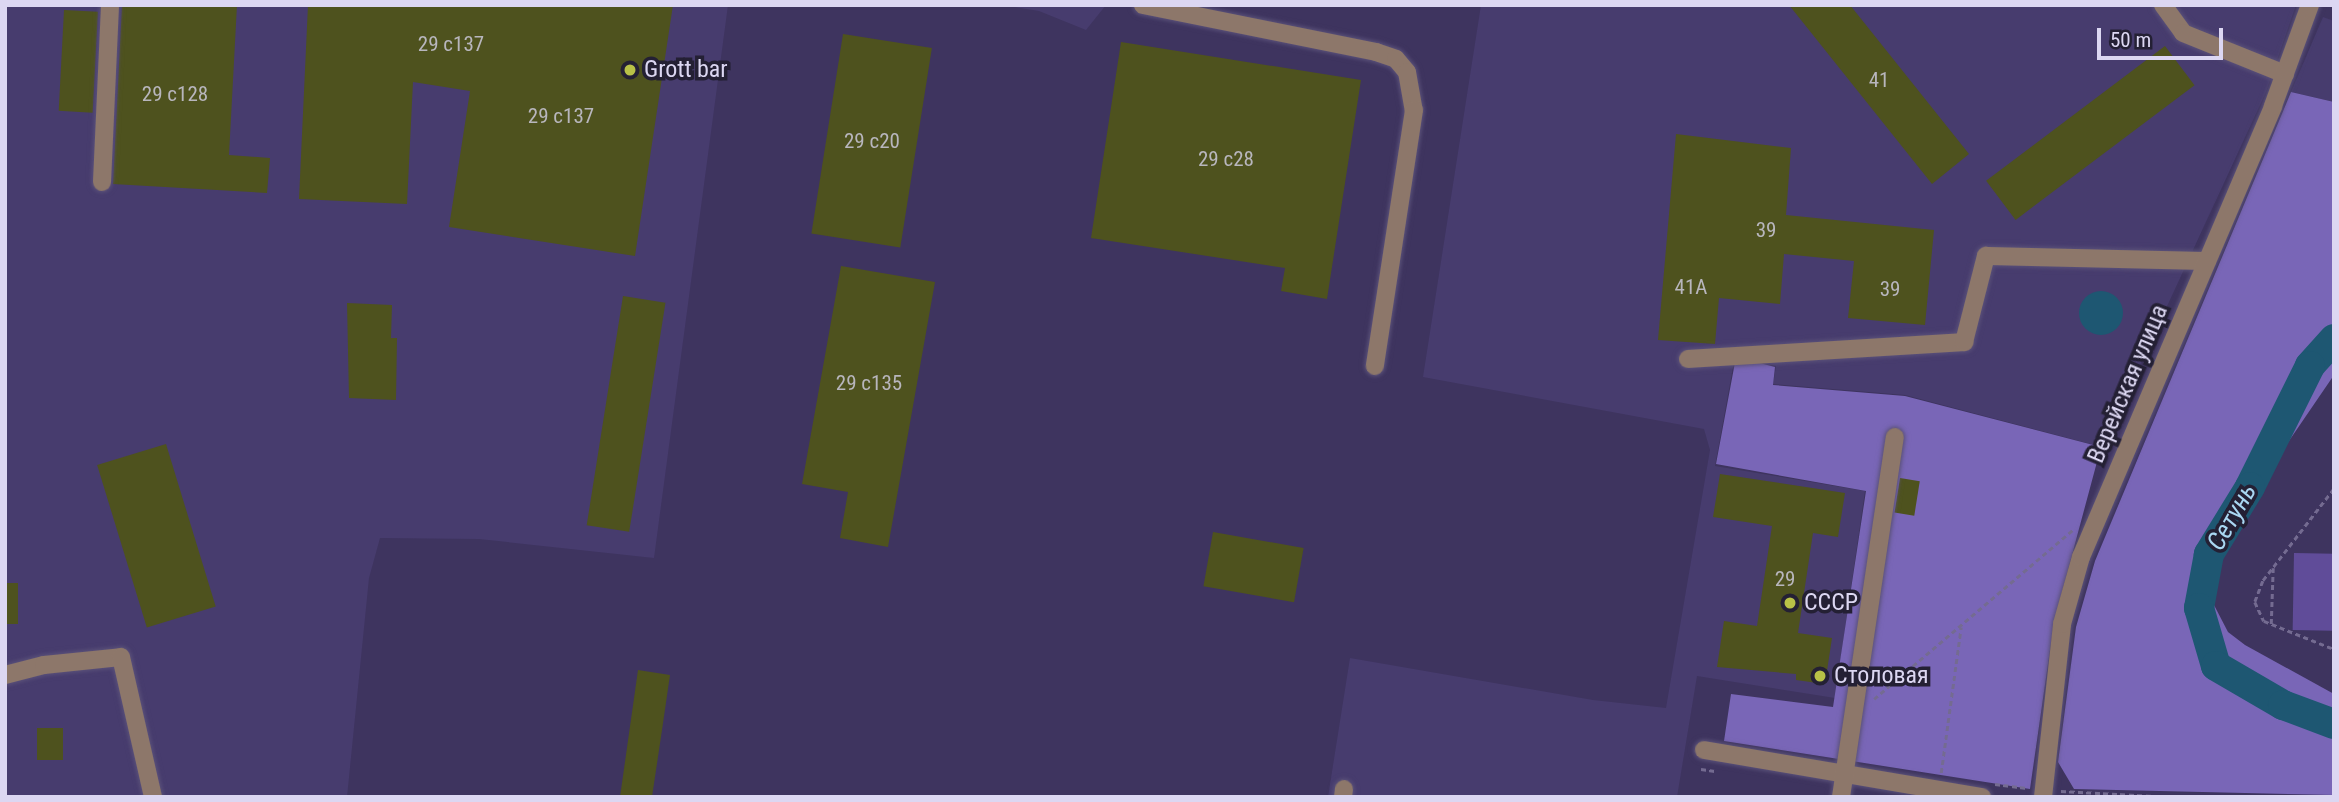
<!DOCTYPE html>
<html>
<head>
<meta charset="utf-8">
<style>
  body { margin:0 }
  #map { position:relative; width:2339px; height:802px; overflow:hidden; background:#3e345f; font-family:"Roboto Condensed",sans-serif }
  div>[style] { position:absolute }
  [style*='--x'] { left:calc(var(--x)*1px); top:calc(var(--y)*1px); width:calc(var(--w)*1px); rotate:calc(var(--a)*1deg) }
  .built>* { inset:0; background:#473c6e }
  .green>* { inset:0; background:#604c99; transform-origin:0 0 }
  .forest>* { inset:0; background:#7966b7 }
  .water>* { inset:0; background:#1e5772 }
  .round { border-radius:50% }
  .river>* { height:30px; margin:-15px; padding:0 15px; transform-origin:15px; border-radius:15px; background:#1e5772 }
  .building>* { inset:0; background:#4e521e; transform-origin:0 0 }
  .path>* { height:2.5px; margin-top:-1.25px; transform-origin:0; background:repeating-linear-gradient(90deg,#746b91 0 5px,transparent 0 8.5px) }
  .roads { filter:drop-shadow(0 0 2px #5a5179) drop-shadow(0 0 2px #5a5179) }
  .minor>* { height:18px; margin:-9px; padding:0 9px; transform-origin:9px; border-radius:9px; background:#8d776a }
  .dots>* { width:19px; height:19px; translate:-50% -50%; box-sizing:border-box; border:4px solid #242034; border-radius:50% }
  span { translate:-50% -50%; white-space:nowrap; text-align:center; line-height:1.15; -webkit-text-stroke:7px #242034; paint-order:stroke }
  .number-label { font-size:21px; color:#b8b6bd }
  .number-label span { -webkit-text-stroke-width:0 }
  .poi-label { font-size:24px; color:#dcd7f2 }
  .left { translate:0 -50%; text-align:left }
  .street-label { font-size:24px; color:#dcd7f2 }
  .water-label { font-size:26px; color:#a9d7f2; font-style:italic }
  .frame { position:absolute; inset:0; border:7px solid #dcd7f2; pointer-events:none }
  .scale { position:absolute; left:2097px; top:28px; width:126px; height:32px; box-sizing:border-box; border:4px solid #dcd7f2; border-top:0; padding-left:9px; font-size:21px; line-height:24px; white-space:nowrap; color:#dcd7f2; -webkit-text-stroke:5px #242034; paint-order:stroke }
</style>
</head>
<body>
<div id="map">
  <div class="built">
    <div style="clip-path:polygon(5px 5px,728px 5px,654px 558px,479px 539px,380px 538px,369px 578px,347px 797px,5px 797px)"></div>
    <div style="clip-path:polygon(1002px 5px,1106px 5px,1086px 30px,1039px 11px)"></div>
    <div style="clip-path:polygon(1481px 5px,2296px 5px,2266px 92px,2102px 447px,1905px 395px,1773px 384px,1776px 366px,1735px 356px,1715px 466px,1865px 491px,1835px 698px,1697px 676px,1677px 797px,1328px 797px,1350px 658px,1593px 700px,1666px 708px,1710px 450px,1704px 429px,1423px 377px)"></div>
    <div style="clip-path:polygon(2323px 17px,2334px 21px,2334px 102px,2291px 92px)"></div>
  </div>
  <div class="green">
    <div style="left:2294px;top:553px;width:40px;height:77px;rotate:1deg"></div>
  </div>
  <div class="forest">
    <div style="clip-path:polygon(2291px 92px,2334px 102px,2334px 375px,2252px 495px,2213px 580px,2214px 605px,2228px 632px,2245px 645px,2334px 694px,2334px 795px,2074px 789px,2058px 762px,2076px 627px,2095px 561px)"></div>
    <div style="clip-path:polygon(1736px 357px,1775px 367px,1773px 385px,1905px 396px,2101px 447px,2054px 622px,2030px 789px,1724px 741px,1731px 694px,1833px 707px,1866px 491px,1716px 464px)"></div>
  </div>
  <div class="water">
    <div class="round" style="left:2079px;top:291px;width:44px;height:44px"></div>
  </div>
  <div class="river">
    <div style="--x:2334;--y:339;--w:36;--a:132"></div>
    <div style="--x:2310;--y:366;--w:135;--a:116.4"></div>
    <div style="--x:2250;--y:487;--w:79;--a:121.5"></div>
    <div style="--x:2209;--y:554;--w:55;--a:100.5"></div>
    <div style="--x:2199;--y:608;--w:60;--a:73.7"></div>
    <div style="--x:2216;--y:666;--w:78;--a:30.2"></div>
    <div style="--x:2283;--y:705;--w:54;--a:20.4"></div>
  </div>
  <div class="building">
    <div style="clip-path:polygon(122px 5px,237px 5px,229px 155px,270px 158px,267px 193px,113px 184px)"></div>
    <div style="clip-path:polygon(308px 5px,673px 5px,635px 256px,449px 227px,470px 91px,413px 82px,407px 204px,299px 199px)"></div>
    <div style="clip-path:polygon(1789px 5px,1850px 5px,1969px 154px,1932px 184px)"></div>
    <div style="left:64px;top:10px;width:34px;height:101px;rotate:3deg"></div>
    <div style="left:843px;top:34px;width:90px;height:202px;rotate:9deg"></div>
    <div style="clip-path:polygon(1121px 42px,1361px 80px,1327px 299px,1281px 291px,1285px 268px,1091px 238px)"></div>
    <div style="left:2165px;top:46px;width:49px;height:224px;rotate:53deg"></div>
    <div style="clip-path:polygon(1676px 134px,1791px 148px,1786px 215px,1934px 230px,1925px 325px,1848px 318px,1854px 261px,1784px 254px,1780px 304px,1719px 298px,1715px 344px,1658px 340px)"></div>
    <div style="clip-path:polygon(841px 266px,935px 282px,888px 547px,840px 538px,848px 492px,802px 484px)"></div>
    <div style="left:623px;top:296px;width:43px;height:232px;rotate:9deg"></div>
    <div style="clip-path:polygon(347px 303px,392px 305px,391px 338px,397px 338px,396px 400px,349px 398px)"></div>
    <div style="left:166px;top:444px;width:170px;height:72px;rotate:73deg"></div>
    <div style="clip-path:polygon(1720px 474px,1845px 493px,1838px 537px,1813px 533px,1798px 633px,1832px 638px,1825px 684px,1796px 680px,1796px 674px,1717px 667px,1724px 621px,1757px 626px,1772px 526px,1713px 517px)"></div>
    <div style="left:1900px;top:478px;width:20px;height:35px;rotate:9deg"></div>
    <div style="left:1213px;top:532px;width:92px;height:55px;rotate:10deg"></div>
    <div style="left:5px;top:583px;width:13px;height:41px"></div>
    <div style="clip-path:polygon(638px 670px,670px 675px,662px 730px,652px 797px,620px 797px)"></div>
    <div style="left:37px;top:728px;width:26px;height:32px"></div>
  </div>
  <div class="path">
    <div style="--x:2334;--y:489;--w:116;--a:127.7"></div>
    <div style="--x:2263;--y:581;--w:22;--a:111"></div>
    <div style="--x:2255;--y:602;--w:21;--a:65"></div>
    <div style="--x:2264;--y:621;--w:75;--a:21.8"></div>
    <div style="--x:2271;--y:624;--w:56;--a:-88"></div>
    <div style="--x:1874;--y:699;--w:262;--a:-40.4"></div>
    <div style="--x:1701;--y:769;--w:14;--a:8"></div>
    <div style="--x:1941;--y:773;--w:147;--a:-82.2"></div>
    <div style="--x:1995;--y:784;--w:32;--a:7"></div>
    <div style="--x:2061;--y:791;--w:112;--a:3.1"></div>
  </div>
  <div class="roads">
    <div class="minor">
      <div style="--x:1143;--y:5;--w:238;--a:11.4"></div>
      <div style="--x:1376;--y:52;--w:21;--a:19"></div>
      <div style="--x:1396;--y:59;--w:17;--a:50"></div>
      <div style="--x:1407;--y:72;--w:39;--a:80"></div>
      <div style="--x:1414;--y:110;--w:259;--a:98.7"></div>
      <div style="--x:2163;--y:5;--w:34;--a:54"></div>
      <div style="--x:2183;--y:33;--w:110;--a:21.9"></div>
      <div style="--x:102;--y:182;--w:177;--a:-87.4"></div>
      <div style="--x:1688;--y:359;--w:277;--a:-3.5"></div>
      <div style="--x:1964;--y:342;--w:89;--a:-75.7"></div>
      <div style="--x:1986;--y:256;--w:221;--a:1.3"></div>
      <div style="--x:5;--y:675;--w:40;--a:-14.4"></div>
      <div style="--x:44;--y:665;--w:77;--a:-5.9"></div>
      <div style="--x:121;--y:657;--w:144;--a:77.1"></div>
      <div style="--x:1704;--y:750;--w:282;--a:9.6"></div>
      <div style="--x:1343;--y:797;--w:8;--a:-83"></div>
      <div style="--x:1841;--y:797;--w:364;--a:-81.5"></div>
      <div style="--x:2043;--y:797;--w:174;--a:-83.7"></div>
      <div style="--x:2062;--y:624;--w:70;--a:-74.2"></div>
      <div style="--x:2081;--y:557;--w:490;--a:-66.9"></div>
      <div style="--x:2273;--y:106;--w:108;--a:-69.9"></div>
    </div>
  </div>
  <div class="dots">
    <div style="left:630px;top:70px;background:#b8c147"></div>
    <div style="left:1790px;top:603px;background:#b8c147"></div>
    <div style="left:1820px;top:676px;background:#b8c147"></div>
  </div>
  <div class="number-label">
    <span style="left:451px;top:44px">29 с137</span>
    <span style="left:1879px;top:80px">41</span>
    <span style="left:175px;top:94px">29 с128</span>
    <span style="left:561px;top:116px">29 с137</span>
    <span style="left:872px;top:141px">29 с20</span>
    <span style="left:1226px;top:159px">29 с28</span>
    <span style="left:1766px;top:230px">39</span>
    <span style="left:1691px;top:287px">41А</span>
    <span style="left:1890px;top:289px">39</span>
    <span style="left:869px;top:383px">29 с135</span>
    <span style="left:1785px;top:579px">29</span>
  </div>
  <div class="poi-label">
    <span class="left" style="left:644px;top:70px">Grott bar</span>
    <span class="left" style="left:1804px;top:603px">СССР</span>
    <span class="left" style="left:1834px;top:676px">Столовая</span>
  </div>
  <div class="street-label">
    <span style="left:2128px;top:384px;rotate:-67deg">Верейская улица</span>
  </div>
  <div class="water-label">
    <span style="left:2232px;top:517px;rotate:-60deg">Сетунь</span>
  </div>
  <div class="frame"></div>
  <div class="scale">50 m</div>
</div>
</body>
</html>
